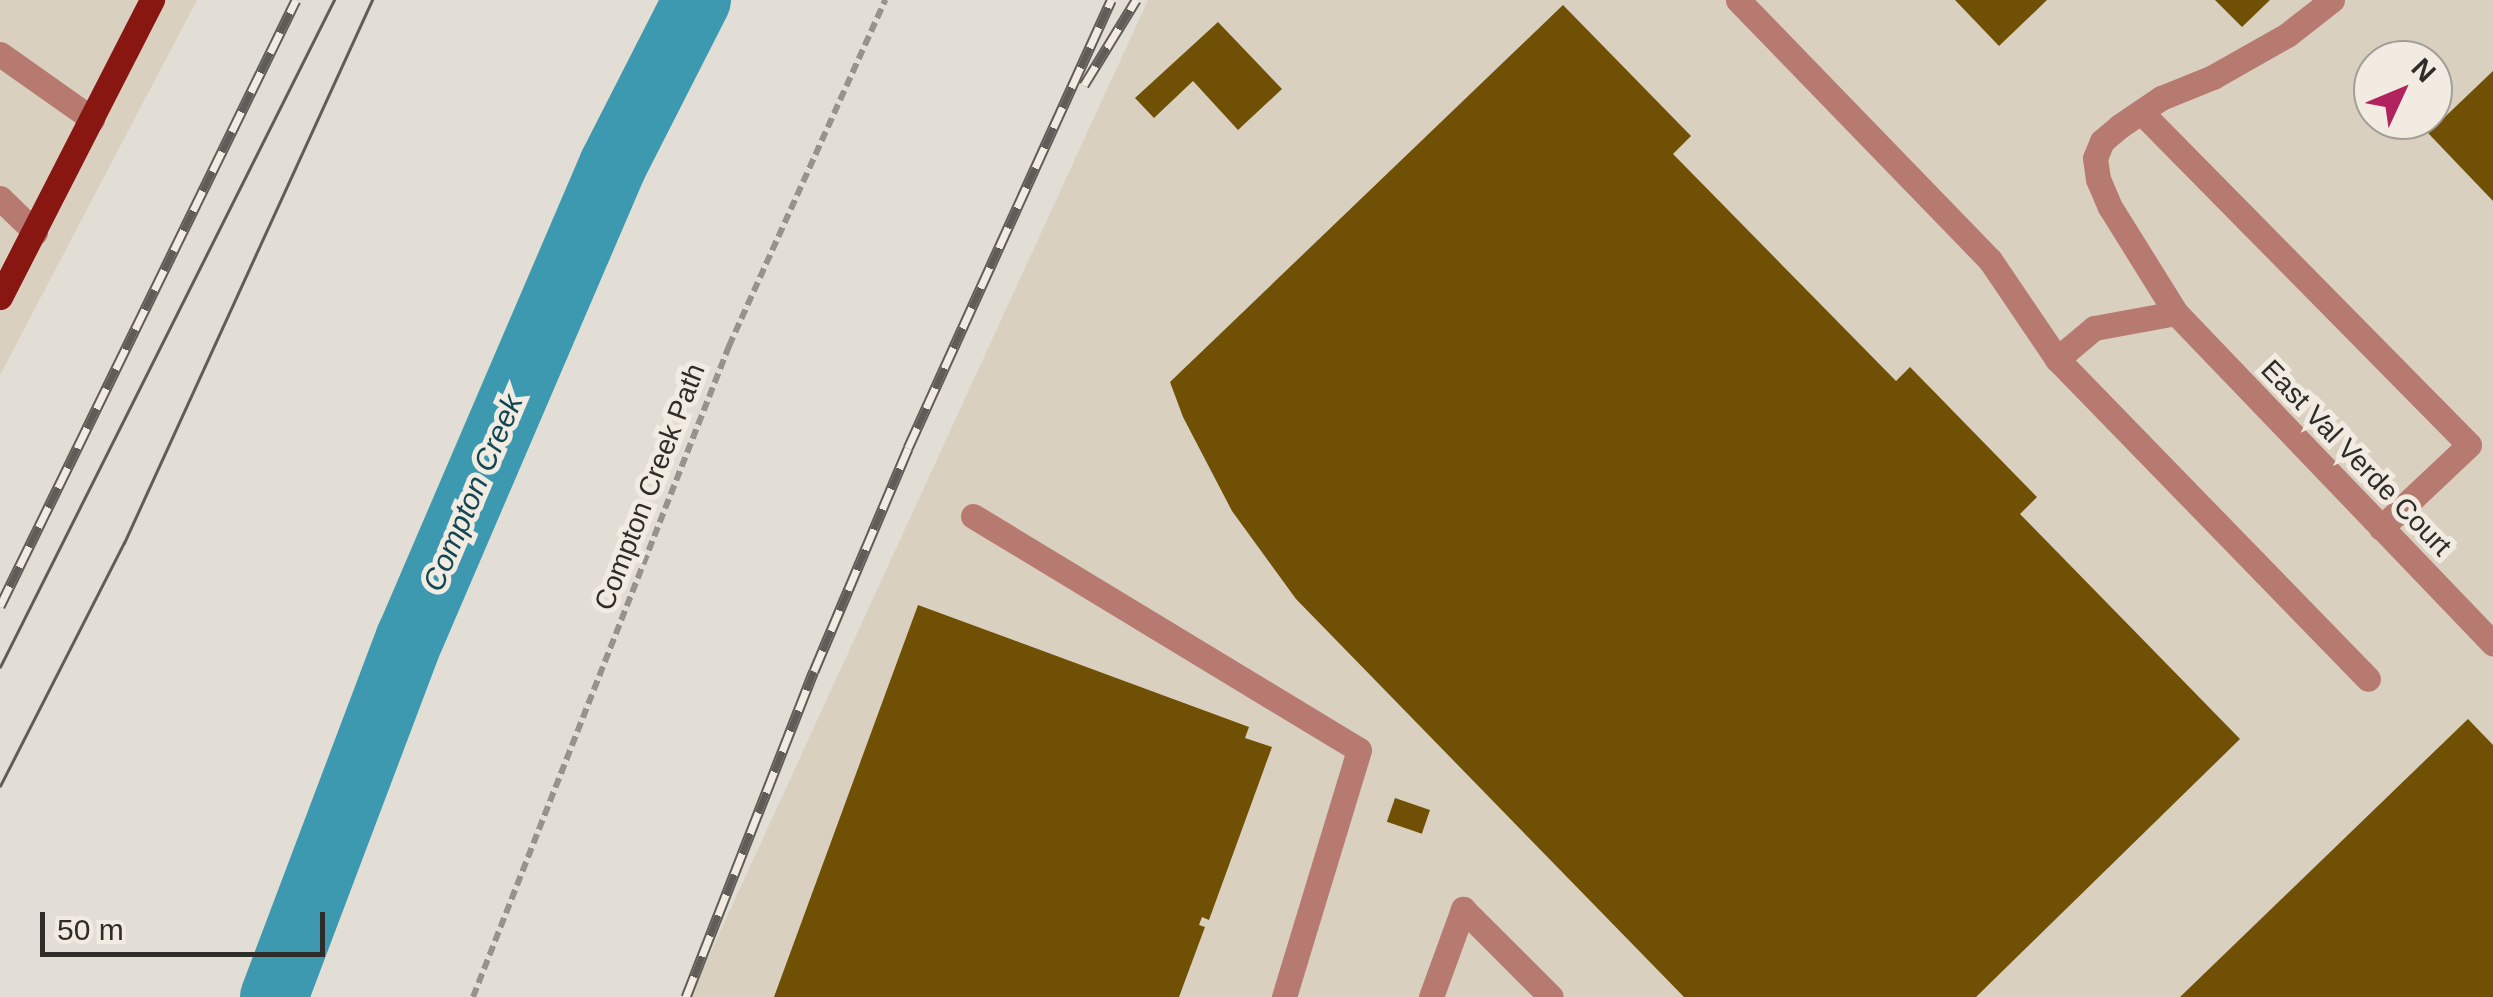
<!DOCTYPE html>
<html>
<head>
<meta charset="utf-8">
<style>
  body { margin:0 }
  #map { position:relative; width:2493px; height:997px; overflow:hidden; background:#e3ded5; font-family:Arial,sans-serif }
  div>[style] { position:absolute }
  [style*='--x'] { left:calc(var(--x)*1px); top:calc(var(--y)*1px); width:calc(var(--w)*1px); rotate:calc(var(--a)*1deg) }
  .built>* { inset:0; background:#dad0c0 }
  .river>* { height:68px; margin:-34px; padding:0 34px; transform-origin:34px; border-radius:34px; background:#3c99af }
  .building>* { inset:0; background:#705004; transform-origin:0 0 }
  .path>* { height:6px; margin-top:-3px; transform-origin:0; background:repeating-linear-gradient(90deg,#96928c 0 10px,transparent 0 15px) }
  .minor>* { height:25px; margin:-12.5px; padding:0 12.5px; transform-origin:12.5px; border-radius:12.5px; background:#b77a71 }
  .major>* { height:25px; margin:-12.5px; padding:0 12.5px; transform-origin:12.5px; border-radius:12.5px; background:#881712 }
  .tram>* { height:2.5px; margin:-1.25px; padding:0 1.25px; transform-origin:1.25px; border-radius:1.25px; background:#605d58 }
  .rail>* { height:11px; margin-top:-5.5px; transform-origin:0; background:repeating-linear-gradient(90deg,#f1ebe2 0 22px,#605d58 0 44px); box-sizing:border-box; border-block:2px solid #605d58 }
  span { translate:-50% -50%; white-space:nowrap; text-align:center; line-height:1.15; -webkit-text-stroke:10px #f1ebe2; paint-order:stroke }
  .street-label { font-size:28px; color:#2f2d29 }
  .water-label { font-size:30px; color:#114753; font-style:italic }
  .north { position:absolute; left:2353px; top:40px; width:100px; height:100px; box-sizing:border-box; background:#f1ebe2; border:2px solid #a39f98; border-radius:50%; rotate:46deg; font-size:28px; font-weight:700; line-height:40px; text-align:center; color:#2f2d29 }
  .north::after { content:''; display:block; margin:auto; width:35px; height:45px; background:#b0235e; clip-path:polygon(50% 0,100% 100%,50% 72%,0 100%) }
  .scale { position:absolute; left:40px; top:912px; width:285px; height:45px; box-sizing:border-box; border:5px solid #2f2d29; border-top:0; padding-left:12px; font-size:30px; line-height:35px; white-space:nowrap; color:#2f2d29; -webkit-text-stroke:8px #f1ebe2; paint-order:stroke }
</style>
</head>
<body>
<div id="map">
  <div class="built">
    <div style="clip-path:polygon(0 0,197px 0,0 375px)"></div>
    <div style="clip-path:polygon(evenodd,1148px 0,2493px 0,2493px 997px,690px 997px,1148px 0,2373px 60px,2433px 60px,2433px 120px,2373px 120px,2373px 60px)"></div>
  </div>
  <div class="river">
    <div style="--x:274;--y:997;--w:384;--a:-69.3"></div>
    <div style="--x:410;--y:638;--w:515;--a:-66.77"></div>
    <div style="--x:613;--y:165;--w:185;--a:-63"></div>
  </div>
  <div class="building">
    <div style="clip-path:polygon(1955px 0,2047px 0,1999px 46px)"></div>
    <div style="clip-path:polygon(2215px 0,2270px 0,2242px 27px)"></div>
    <div style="clip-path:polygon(1563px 5px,1691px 136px,1673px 154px,1896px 381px,1910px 367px,2037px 497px,2020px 514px,2240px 739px,1976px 997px,1684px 997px,1296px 599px,1232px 511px,1183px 417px,1170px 382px)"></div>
    <div style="clip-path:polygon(1218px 22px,1282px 89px,1238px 130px,1193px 81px,1154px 118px,1135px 98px)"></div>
    <div style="clip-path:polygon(2493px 71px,2493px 201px,2428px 133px)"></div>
    <div style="clip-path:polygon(918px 605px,1249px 727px,1245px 738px,1272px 747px,1209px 920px,1202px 917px,1199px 925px,1205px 927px,1179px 997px,774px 997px)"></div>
    <div style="clip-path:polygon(2468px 719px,2493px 745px,2493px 997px,2180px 997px)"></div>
    <div style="left:1395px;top:798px;width:37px;height:25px;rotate:19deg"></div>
  </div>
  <div class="path">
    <div style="--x:473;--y:997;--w:700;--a:-68.53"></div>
    <div style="--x:729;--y:346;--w:380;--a:-65.7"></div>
  </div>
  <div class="minor">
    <div style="--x:1738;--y:0;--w:362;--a:45.9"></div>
    <div style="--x:1990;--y:260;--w:120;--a:55.9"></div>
    <div style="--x:2332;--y:0;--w:57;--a:142.1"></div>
    <div style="--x:2287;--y:35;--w:85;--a:150.4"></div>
    <div style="--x:2213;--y:77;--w:56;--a:158"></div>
    <div style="--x:2161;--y:98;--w:50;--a:145.7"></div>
    <div style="--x:2120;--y:126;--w:23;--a:140"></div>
    <div style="--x:2102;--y:141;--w:18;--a:112"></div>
    <div style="--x:2095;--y:158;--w:21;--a:82"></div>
    <div style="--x:2098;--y:179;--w:30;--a:67"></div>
    <div style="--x:2110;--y:207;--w:125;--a:58.1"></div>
    <div style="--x:2176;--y:313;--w:458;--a:46.2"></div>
    <div style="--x:0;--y:54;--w:113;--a:35.2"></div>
    <div style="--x:2141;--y:112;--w:467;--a:45.4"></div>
    <div style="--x:2469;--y:445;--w:121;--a:136.7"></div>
    <div style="--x:0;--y:198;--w:49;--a:44.2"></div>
    <div style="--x:2176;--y:313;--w:83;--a:169.6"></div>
    <div style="--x:2094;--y:328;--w:48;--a:140"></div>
    <div style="--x:2057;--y:359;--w:446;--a:45.8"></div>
    <div style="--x:973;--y:516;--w:451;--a:31.2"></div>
    <div style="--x:1359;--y:750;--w:258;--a:106.9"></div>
    <div style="--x:1431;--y:997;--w:94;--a:-70"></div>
    <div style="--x:1463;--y:909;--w:124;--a:45"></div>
  </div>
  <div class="major">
    <div style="--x:0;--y:297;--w:334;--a:-62.9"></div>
  </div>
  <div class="tram">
    <div style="--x:0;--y:667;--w:746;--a:-63.4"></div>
    <div style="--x:0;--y:786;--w:273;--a:-63"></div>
    <div style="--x:124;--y:543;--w:597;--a:-65.45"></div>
  </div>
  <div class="rail">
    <div style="--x:1084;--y:85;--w:100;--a:-58.5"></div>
    <div style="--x:0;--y:606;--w:674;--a:-63.97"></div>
    <div style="--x:686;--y:997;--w:350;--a:-68.6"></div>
    <div style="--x:814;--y:671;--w:242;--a:-67.1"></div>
    <div style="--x:908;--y:448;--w:492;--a:-65.6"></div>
  </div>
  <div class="street-label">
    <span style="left:2356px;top:458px;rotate:46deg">East Val Verde Court</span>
    <span style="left:650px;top:487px;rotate:-69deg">Compton Creek Path</span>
  </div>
  <div class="water-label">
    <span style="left:473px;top:493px;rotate:-67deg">Compton Creek</span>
  </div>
  <div class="north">N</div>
  <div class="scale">50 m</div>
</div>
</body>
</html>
